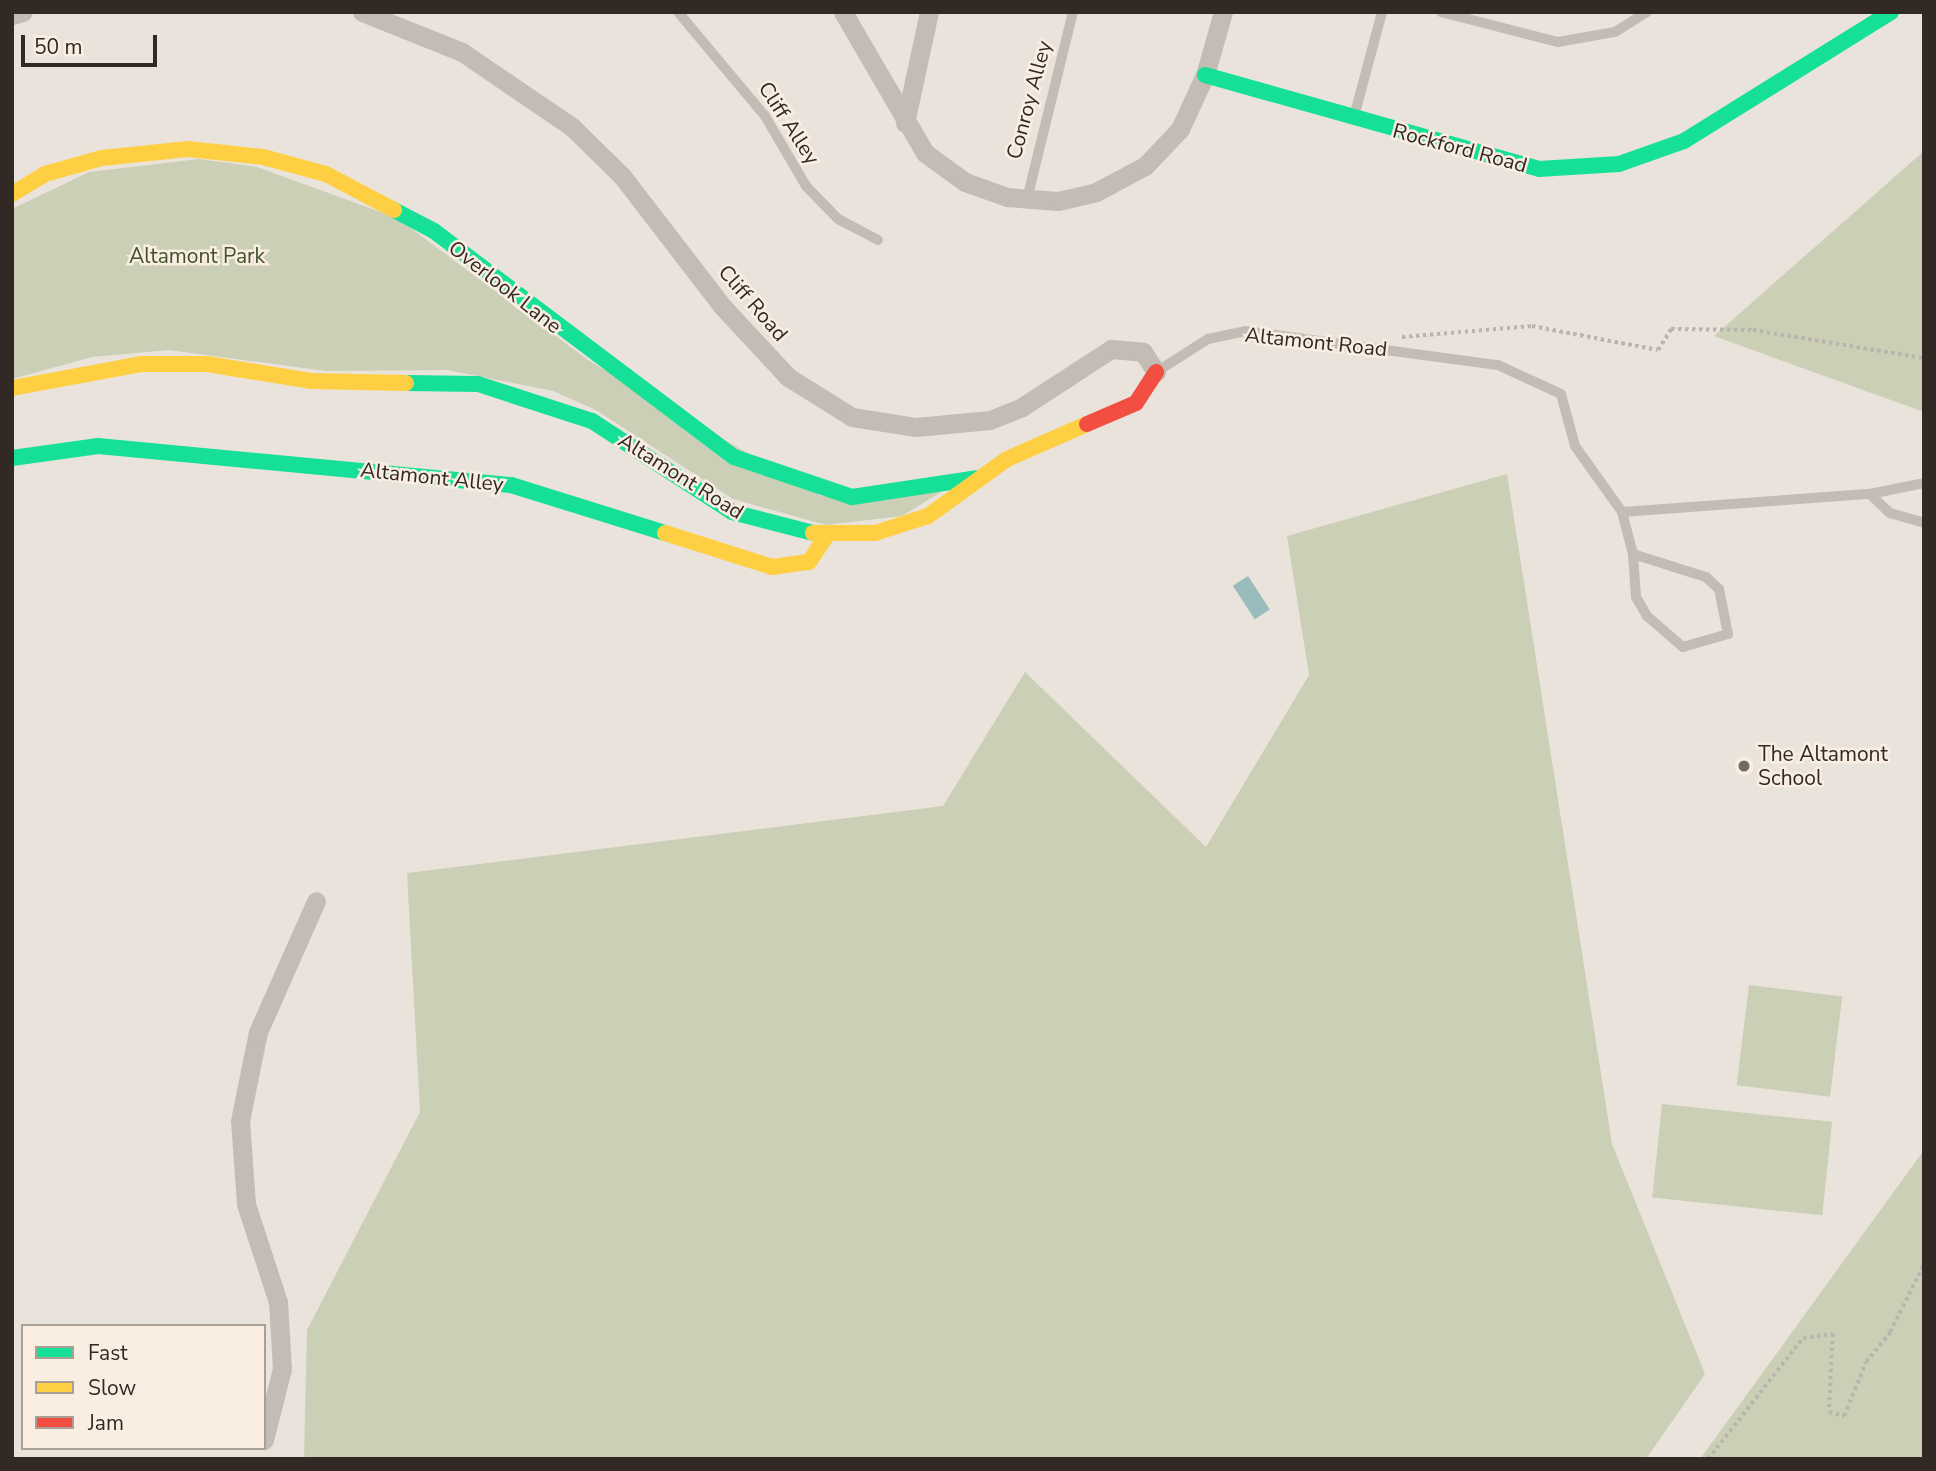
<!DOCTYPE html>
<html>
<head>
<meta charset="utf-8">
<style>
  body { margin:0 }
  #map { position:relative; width:1936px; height:1471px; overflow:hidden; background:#eae3db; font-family:"Nunito Sans",sans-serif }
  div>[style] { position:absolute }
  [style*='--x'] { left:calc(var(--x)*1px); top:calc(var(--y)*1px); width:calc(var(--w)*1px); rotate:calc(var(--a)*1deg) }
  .green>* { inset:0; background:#cbcfb5; transform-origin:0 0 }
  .water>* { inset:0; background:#98bbbb; transform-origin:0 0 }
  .path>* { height:3.5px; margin-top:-1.75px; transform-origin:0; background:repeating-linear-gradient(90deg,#bbb4ae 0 3.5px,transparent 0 7px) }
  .lane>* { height:10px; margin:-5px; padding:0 5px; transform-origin:5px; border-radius:5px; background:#c3bcb5 }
  .street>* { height:19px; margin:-9.5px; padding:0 9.5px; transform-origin:9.5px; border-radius:9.5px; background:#c3bcb5 }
  .fast>* { height:16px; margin:-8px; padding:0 8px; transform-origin:8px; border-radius:8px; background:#16e098 }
  .slow>* { height:16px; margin:-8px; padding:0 8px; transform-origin:8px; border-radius:8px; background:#ffcf43 }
  .jam>* { height:16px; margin:-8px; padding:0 8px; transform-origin:8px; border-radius:8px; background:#f24e42 }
  .dots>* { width:19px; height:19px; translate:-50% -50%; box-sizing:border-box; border:4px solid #f9eee1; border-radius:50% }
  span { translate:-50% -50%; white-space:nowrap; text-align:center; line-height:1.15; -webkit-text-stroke:5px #f9eee1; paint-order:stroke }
  .street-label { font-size:21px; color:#332924 }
  .park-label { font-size:21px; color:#415128 }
  .poi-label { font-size:21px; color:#332924 }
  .left { translate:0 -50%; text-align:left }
  .frame { position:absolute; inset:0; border:14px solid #332924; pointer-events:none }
  .legend { position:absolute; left:21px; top:1324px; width:245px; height:126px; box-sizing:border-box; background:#f9eee1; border:2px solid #aa9f95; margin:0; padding:9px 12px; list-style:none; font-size:21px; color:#332924 }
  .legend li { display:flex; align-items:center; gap:14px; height:35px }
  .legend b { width:35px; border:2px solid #aa9f95 }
  .scale { position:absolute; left:21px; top:35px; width:136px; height:32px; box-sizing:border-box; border:4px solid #332924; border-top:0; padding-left:9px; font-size:21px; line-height:24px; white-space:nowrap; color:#332924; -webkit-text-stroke:5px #f9eee1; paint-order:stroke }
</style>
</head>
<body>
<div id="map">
  <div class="green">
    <div style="clip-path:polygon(1924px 151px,1924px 412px,1714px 336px)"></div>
    <div style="clip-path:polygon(199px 159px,257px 167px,397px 218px,588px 360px,821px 496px,949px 487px,902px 516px,826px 525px,733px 499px,596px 410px,553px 391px,447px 370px,326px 371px,169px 350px,92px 357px,12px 379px,12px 209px,89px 172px)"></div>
    <div style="clip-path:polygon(1507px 474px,1612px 1144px,1705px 1374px,1646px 1459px,304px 1459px,307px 1330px,420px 1112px,407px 873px,943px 806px,1025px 672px,1206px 847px,1309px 675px,1287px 536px)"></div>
    <div style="left:1749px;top:985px;width:94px;height:101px;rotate:7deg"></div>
    <div style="left:1662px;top:1104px;width:171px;height:94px;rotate:6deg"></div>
    <div style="clip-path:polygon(1924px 1150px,1924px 1459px,1699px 1459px,1700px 1459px)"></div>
  </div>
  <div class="water">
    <div style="left:1248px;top:576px;width:40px;height:18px;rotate:57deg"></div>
  </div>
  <div class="path">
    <div style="--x:1402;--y:337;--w:130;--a:-4.8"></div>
    <div style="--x:1532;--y:326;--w:128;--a:10.8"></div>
    <div style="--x:1658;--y:350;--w:25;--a:-58"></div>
    <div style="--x:1671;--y:329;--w:82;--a:0.7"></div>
    <div style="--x:1753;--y:330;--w:173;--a:9.3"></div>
    <div style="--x:1708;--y:1459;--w:154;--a:-51.9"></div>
    <div style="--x:1803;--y:1338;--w:30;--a:-8"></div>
    <div style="--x:1833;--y:1334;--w:78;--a:92.9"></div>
    <div style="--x:1829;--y:1412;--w:16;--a:15"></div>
    <div style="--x:1844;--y:1416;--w:58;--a:-67.8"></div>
    <div style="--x:1866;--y:1362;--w:38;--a:-51"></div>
    <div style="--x:1890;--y:1332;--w:76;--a:-63.4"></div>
  </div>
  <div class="lane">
    <div style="--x:678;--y:12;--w:136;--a:50.1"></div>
    <div style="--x:765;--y:116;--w:81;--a:59.6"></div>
    <div style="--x:806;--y:186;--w:46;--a:45.9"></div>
    <div style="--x:838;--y:219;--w:45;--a:27.7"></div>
    <div style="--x:1441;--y:12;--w:121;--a:14.4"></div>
    <div style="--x:1558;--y:42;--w:58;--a:-10"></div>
    <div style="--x:1615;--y:32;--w:38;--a:-32"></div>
    <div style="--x:1355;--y:113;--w:105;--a:-75"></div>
    <div style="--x:1027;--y:199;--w:193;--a:-76.2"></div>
    <div style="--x:1156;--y:372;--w:62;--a:-32.4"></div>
    <div style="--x:1208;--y:339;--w:38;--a:-12"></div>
    <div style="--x:1245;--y:331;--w:255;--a:7.7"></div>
    <div style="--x:1498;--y:365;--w:69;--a:24.7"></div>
    <div style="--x:1561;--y:394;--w:54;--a:74.9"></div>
    <div style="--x:1575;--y:446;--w:81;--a:54.5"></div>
    <div style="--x:1622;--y:512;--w:249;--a:-4.2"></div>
    <div style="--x:1870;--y:494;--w:55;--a:-11.5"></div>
    <div style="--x:1870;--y:494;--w:28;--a:44"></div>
    <div style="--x:1890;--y:513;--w:35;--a:16"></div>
    <div style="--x:1622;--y:512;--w:43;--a:75.3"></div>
    <div style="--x:1633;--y:554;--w:77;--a:17.5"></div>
    <div style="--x:1706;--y:577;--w:18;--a:43"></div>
    <div style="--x:1719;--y:589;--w:46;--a:78.7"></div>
    <div style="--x:1728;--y:634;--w:47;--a:163.9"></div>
    <div style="--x:1683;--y:647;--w:48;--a:-139.3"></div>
    <div style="--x:1647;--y:616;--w:22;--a:-120"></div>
    <div style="--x:1636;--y:597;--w:43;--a:-94"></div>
  </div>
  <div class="street">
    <div style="--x:362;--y:12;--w:108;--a:21.8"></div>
    <div style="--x:462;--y:52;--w:133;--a:34.3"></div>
    <div style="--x:572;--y:127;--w:70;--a:44.4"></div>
    <div style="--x:622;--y:176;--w:164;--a:52.4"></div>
    <div style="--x:722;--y:306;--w:97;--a:47.1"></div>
    <div style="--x:788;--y:377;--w:75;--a:32"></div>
    <div style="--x:852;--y:417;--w:65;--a:8.9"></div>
    <div style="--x:916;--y:427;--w:74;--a:-5.4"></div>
    <div style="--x:990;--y:420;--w:35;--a:-22"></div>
    <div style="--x:1022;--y:407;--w:106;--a:-33.1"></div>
    <div style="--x:1111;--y:349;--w:32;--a:5"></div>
    <div style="--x:1143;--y:352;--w:24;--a:57"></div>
    <div style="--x:843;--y:12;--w:163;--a:59.8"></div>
    <div style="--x:925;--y:153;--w:49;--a:35.9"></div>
    <div style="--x:965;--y:182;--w:45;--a:19.7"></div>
    <div style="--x:1007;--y:197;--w:51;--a:4.5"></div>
    <div style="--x:1058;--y:201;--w:39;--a:-13"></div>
    <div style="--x:1096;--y:192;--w:55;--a:-28"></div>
    <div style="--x:1145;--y:166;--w:51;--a:-46.6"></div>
    <div style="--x:1180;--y:129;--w:60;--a:-65.2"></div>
    <div style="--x:1205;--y:75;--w:66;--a:-74.1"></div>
    <div style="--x:12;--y:15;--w:11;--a:-15"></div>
    <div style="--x:905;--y:123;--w:114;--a:-77.8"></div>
    <div style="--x:264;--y:1440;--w:73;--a:-75.8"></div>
    <div style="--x:282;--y:1369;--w:67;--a:-93.4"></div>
    <div style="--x:278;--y:1302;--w:103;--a:-108.1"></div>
    <div style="--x:246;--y:1204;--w:83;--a:-94.1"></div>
    <div style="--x:240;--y:1121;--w:91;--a:-78.6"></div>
    <div style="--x:258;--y:1032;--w:143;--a:-66.1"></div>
  </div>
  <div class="fast">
    <div style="--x:1205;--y:75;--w:347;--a:15.7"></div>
    <div style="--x:1539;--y:169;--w:80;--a:-3.6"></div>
    <div style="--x:1619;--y:164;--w:69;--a:-19.5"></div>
    <div style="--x:1684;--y:141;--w:244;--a:-31.9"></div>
    <div style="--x:394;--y:210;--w:45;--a:27.7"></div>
    <div style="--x:434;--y:231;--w:376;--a:37"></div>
    <div style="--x:734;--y:457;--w:125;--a:18.7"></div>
    <div style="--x:852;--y:497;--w:126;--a:-8.6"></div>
    <div style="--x:406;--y:383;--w:72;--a:0.8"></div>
    <div style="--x:478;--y:384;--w:120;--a:18"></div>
    <div style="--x:592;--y:421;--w:167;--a:33"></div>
    <div style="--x:732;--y:512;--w:84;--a:14.5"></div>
    <div style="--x:12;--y:458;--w:87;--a:-7.9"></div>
    <div style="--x:98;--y:446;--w:415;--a:5.4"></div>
    <div style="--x:511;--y:485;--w:161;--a:17.3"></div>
  </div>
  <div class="slow">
    <div style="--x:12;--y:194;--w:39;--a:-31"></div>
    <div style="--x:45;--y:174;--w:59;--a:-15.7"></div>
    <div style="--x:102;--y:158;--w:86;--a:-6"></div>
    <div style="--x:188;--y:149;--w:75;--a:6.1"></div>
    <div style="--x:263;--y:157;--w:65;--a:15.1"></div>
    <div style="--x:326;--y:174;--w:77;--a:27.9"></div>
    <div style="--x:12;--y:388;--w:131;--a:-10.5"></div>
    <div style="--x:141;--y:364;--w:66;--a:0"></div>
    <div style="--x:207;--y:364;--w:105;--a:9.3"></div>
    <div style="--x:311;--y:381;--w:95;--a:1.2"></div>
    <div style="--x:665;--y:533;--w:112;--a:17.6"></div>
    <div style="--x:772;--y:567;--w:37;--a:-8"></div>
    <div style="--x:809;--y:562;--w:30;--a:-56"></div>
    <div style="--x:813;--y:533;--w:62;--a:0"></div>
    <div style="--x:875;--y:533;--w:56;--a:-17.8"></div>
    <div style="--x:928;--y:516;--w:97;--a:-35.8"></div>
    <div style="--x:1007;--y:459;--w:87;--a:-23.6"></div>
  </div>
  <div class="jam">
    <div style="--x:1087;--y:424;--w:53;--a:-23.2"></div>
    <div style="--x:1136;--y:403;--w:37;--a:-57"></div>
  </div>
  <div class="dots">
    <div style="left:1744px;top:766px;background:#736a64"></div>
  </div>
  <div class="street-label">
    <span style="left:1029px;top:100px;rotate:-75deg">Conroy Alley</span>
    <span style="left:789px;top:123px;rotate:57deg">Cliff Alley</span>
    <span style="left:1460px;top:148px;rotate:15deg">Rockford Road</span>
    <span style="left:505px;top:287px;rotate:38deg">Overlook Lane</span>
    <span style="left:753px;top:303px;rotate:49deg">Cliff Road</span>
    <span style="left:1316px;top:342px;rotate:6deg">Altamont Road</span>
    <span style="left:681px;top:476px;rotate:32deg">Altamont Road</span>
    <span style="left:432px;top:477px;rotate:6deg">Altamont Alley</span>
  </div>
  <div class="park-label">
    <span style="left:197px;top:256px">Altamont Park</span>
  </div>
  <div class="poi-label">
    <span class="left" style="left:1758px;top:766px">The Altamont<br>School</span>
  </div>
  <div class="frame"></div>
  <ul class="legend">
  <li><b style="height:9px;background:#16e098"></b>Fast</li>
  <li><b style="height:9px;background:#ffcf43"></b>Slow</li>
  <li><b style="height:9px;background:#f24e42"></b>Jam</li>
  </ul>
  <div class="scale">50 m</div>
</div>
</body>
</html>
